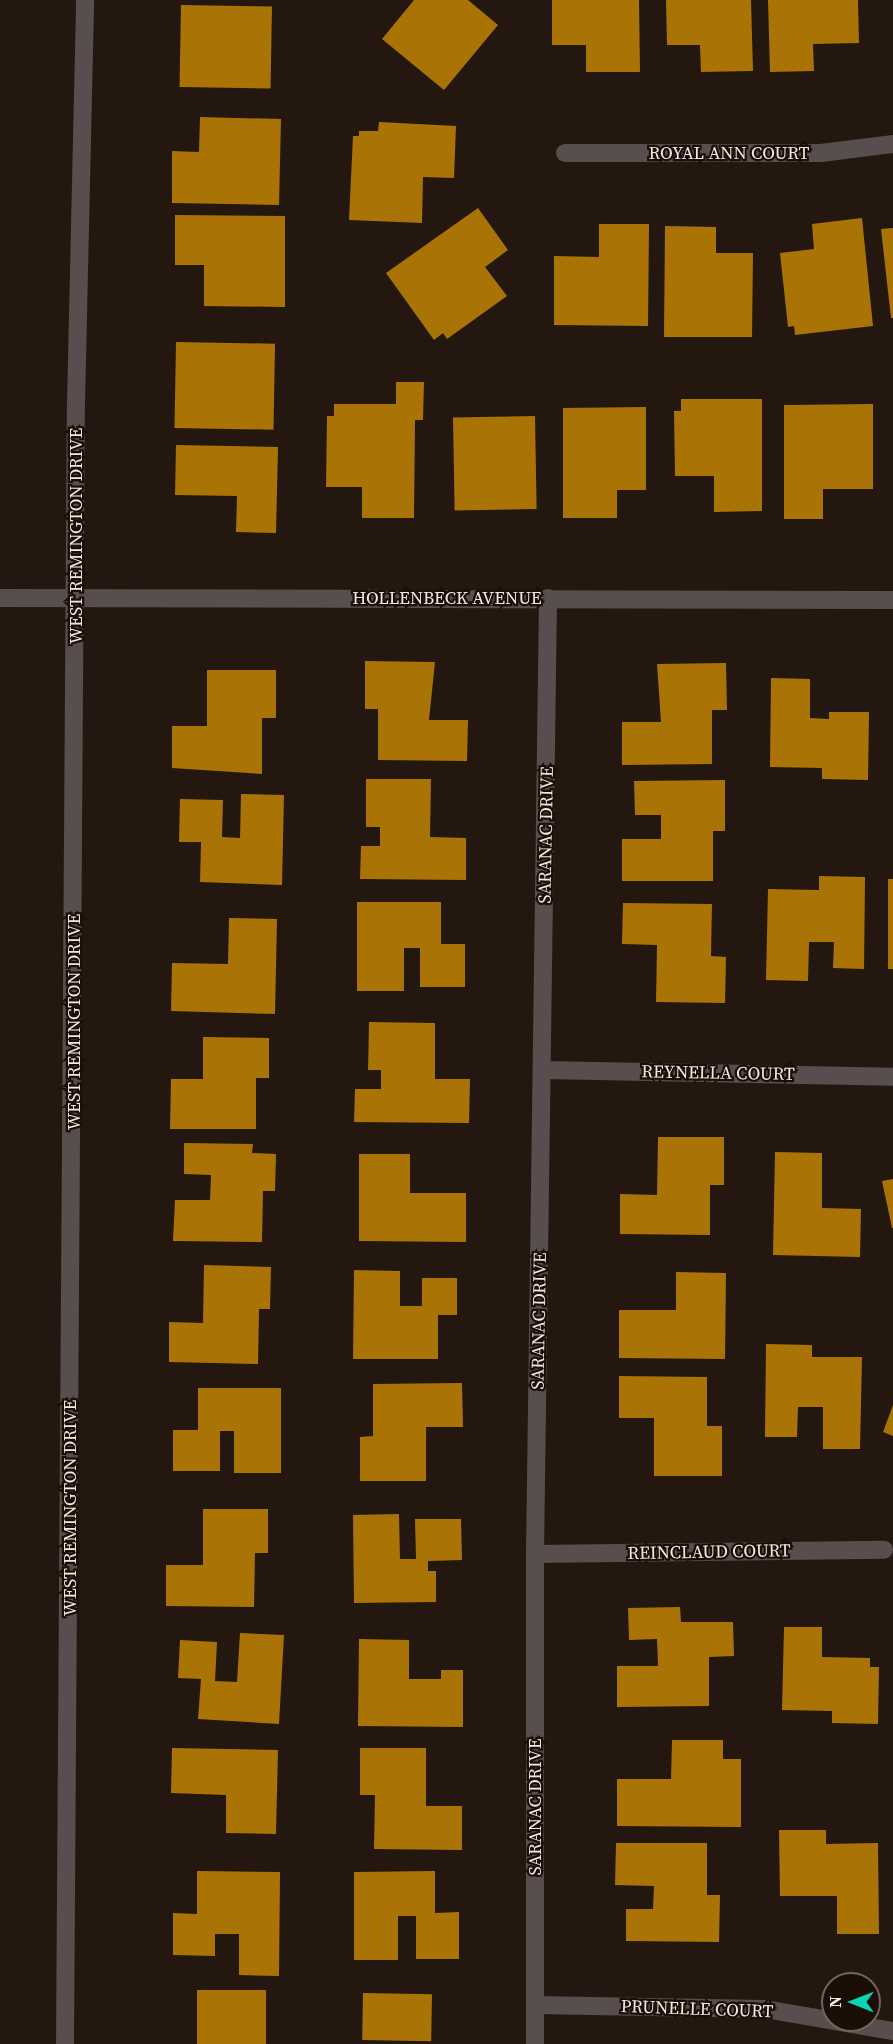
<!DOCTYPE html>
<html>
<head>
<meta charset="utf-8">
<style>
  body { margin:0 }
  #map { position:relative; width:893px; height:2044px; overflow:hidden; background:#241710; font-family:"Source Serif 4",serif }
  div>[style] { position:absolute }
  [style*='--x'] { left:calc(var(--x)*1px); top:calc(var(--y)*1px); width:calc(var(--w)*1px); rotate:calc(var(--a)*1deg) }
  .building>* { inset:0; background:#a97405; transform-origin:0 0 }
  .minor>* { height:18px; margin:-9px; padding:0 9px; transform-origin:9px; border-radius:9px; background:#574e4d }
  span { translate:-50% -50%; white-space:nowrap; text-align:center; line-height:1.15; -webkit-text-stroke:4.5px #1b0e07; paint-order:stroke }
  .street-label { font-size:18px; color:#f2e8e3 }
  .north { position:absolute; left:821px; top:1972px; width:60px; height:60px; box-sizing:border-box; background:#1b0e07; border:2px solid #71655f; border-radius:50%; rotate:270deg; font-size:16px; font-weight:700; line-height:24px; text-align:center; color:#f2e8e3 }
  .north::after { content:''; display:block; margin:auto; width:21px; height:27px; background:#0cd5b5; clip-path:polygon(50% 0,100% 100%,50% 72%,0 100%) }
</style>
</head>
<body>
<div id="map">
  <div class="building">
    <div style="clip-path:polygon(414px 0,468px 0,498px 25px,444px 90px,382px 39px)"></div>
    <div style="clip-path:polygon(552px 0,639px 0,640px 72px,586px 72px,586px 45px,552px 45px)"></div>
    <div style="clip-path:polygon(666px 0,751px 0,753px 71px,701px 72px,700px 45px,667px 45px)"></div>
    <div style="clip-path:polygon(768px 0,858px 0,859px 43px,813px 44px,814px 71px,770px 72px)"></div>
    <div style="left:181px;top:5px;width:91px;height:82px;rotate:1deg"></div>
    <div style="clip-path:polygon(200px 117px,281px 119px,279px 205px,172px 203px,172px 151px,199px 152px)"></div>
    <div style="clip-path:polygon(379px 122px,456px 126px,454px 178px,423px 177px,422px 223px,349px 220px,353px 136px,359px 136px,359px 131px,378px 131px)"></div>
    <div style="clip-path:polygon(478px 208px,508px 250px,485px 267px,507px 296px,447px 339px,443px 333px,434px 340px,386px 273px)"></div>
    <div style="clip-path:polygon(175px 215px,285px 216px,285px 307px,204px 306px,204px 265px,175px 265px)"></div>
    <div style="clip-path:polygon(862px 218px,873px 326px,795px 335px,794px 326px,788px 327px,780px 253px,814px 249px,812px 224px)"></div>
    <div style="clip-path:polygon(599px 224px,649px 224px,648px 326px,554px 325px,554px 256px,599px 257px)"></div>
    <div style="clip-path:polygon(665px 226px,716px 227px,716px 253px,753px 253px,752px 337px,664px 337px)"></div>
    <div style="clip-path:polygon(893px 228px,893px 318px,891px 318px,881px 229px)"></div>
    <div style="left:176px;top:342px;width:99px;height:86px;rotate:1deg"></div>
    <div style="clip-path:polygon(396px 382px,424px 382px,423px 420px,415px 420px,414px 518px,362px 518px,362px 487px,326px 487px,327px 416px,334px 416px,334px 404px,396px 404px)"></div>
    <div style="clip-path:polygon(681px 399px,762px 399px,762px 511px,714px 512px,714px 476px,675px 476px,674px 411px,681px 411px)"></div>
    <div style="clip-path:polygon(873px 404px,873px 489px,823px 489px,823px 519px,784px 519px,784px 405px)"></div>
    <div style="clip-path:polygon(646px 407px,646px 490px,617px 490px,617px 518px,563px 518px,563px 408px)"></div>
    <div style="left:535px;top:416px;width:93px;height:82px;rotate:89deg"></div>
    <div style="clip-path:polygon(176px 445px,278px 447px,276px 533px,236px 532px,237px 496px,175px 495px)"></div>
    <div style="clip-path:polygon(365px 661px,435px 662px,429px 720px,468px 720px,467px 761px,378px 760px,378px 709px,365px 709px)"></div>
    <div style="clip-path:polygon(726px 663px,727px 710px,712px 710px,712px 764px,622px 765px,622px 722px,661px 722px,657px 664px)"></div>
    <div style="clip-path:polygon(207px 670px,276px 670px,276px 718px,262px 718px,262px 774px,172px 768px,172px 726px,207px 726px)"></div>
    <div style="clip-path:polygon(771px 678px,810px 679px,810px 718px,829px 719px,829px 712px,869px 712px,868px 780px,822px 779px,822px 768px,770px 767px)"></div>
    <div style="clip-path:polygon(366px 779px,431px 779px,430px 837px,466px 838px,466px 880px,360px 879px,361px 846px,380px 846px,380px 827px,366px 827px)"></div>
    <div style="clip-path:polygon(725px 780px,725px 831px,713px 831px,713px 881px,622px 881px,622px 839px,661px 839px,661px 815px,635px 815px,634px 781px)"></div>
    <div style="clip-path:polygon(241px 794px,284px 795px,282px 885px,200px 882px,201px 842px,179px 842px,180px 799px,223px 800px,222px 837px,240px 838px)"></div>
    <div style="clip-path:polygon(819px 876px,865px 877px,864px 969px,833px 968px,834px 942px,809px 942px,808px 981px,766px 980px,768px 889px,819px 890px)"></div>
    <div style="left:888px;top:879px;width:5px;height:90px"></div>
    <div style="clip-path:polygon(357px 902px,441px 902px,441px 944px,465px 944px,465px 987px,420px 987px,420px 948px,404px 948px,404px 991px,357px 991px)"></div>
    <div style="clip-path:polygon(623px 903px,712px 904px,711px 956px,726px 957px,725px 1003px,656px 1002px,657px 945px,622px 944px)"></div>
    <div style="clip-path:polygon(229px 918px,277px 919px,275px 1014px,171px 1011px,172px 963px,228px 964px)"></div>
    <div style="clip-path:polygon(369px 1022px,435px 1023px,435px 1079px,470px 1079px,469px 1123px,354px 1122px,355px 1089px,381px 1089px,381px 1070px,368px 1070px)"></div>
    <div style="clip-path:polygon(203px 1037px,269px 1038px,269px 1078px,256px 1078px,256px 1129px,170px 1129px,171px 1079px,203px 1079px)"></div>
    <div style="clip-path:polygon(658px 1137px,724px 1137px,724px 1185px,710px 1185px,710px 1235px,620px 1234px,620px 1194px,657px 1195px)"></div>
    <div style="clip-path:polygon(184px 1143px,253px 1144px,252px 1153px,276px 1154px,275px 1191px,263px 1191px,262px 1242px,173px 1241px,175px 1200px,210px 1200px,211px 1175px,184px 1174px)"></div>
    <div style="clip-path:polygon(775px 1152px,822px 1153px,822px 1208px,861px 1209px,860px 1257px,773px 1255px)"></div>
    <div style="clip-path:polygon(359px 1154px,410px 1154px,410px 1193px,466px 1193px,466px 1242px,359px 1241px)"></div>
    <div style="clip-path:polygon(893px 1179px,893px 1228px,892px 1228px,882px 1181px)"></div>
    <div style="clip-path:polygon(204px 1265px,271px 1267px,270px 1309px,259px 1309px,258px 1364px,169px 1362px,169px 1322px,203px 1323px)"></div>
    <div style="clip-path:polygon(354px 1270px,400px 1271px,400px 1306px,422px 1306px,422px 1278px,457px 1278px,457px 1315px,438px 1315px,438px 1359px,353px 1359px)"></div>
    <div style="clip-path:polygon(676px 1272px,726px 1273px,725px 1359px,619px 1358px,619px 1310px,676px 1310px)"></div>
    <div style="clip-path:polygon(766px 1344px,812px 1345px,812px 1357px,862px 1357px,860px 1449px,823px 1449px,823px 1407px,798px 1407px,797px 1437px,765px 1437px)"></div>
    <div style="clip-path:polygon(619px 1376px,707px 1377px,707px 1426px,722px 1426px,722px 1476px,654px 1476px,654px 1418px,619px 1418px)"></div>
    <div style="clip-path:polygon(462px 1383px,463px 1427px,426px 1427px,426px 1481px,360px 1481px,360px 1437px,373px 1436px,373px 1384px)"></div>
    <div style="clip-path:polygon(198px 1388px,281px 1388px,281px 1473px,234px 1473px,234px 1431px,220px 1431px,220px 1471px,173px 1471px,173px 1430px,198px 1430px)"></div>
    <div style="clip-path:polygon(893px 1405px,893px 1436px,883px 1432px)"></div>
    <div style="clip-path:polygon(203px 1509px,268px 1509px,268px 1553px,255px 1553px,254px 1607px,166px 1606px,166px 1565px,203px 1565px)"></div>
    <div style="clip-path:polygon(399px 1514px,400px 1559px,416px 1559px,415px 1519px,461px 1519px,462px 1560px,428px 1561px,428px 1571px,436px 1571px,436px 1602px,354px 1603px,353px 1515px)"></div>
    <div style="clip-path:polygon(680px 1607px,681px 1622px,733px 1622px,734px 1656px,709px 1657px,709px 1706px,617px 1707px,617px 1666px,658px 1666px,657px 1639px,629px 1640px,628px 1608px)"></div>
    <div style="clip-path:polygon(784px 1627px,822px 1627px,822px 1657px,870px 1658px,870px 1667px,879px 1667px,878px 1724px,832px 1723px,832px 1711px,782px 1710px)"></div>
    <div style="clip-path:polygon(240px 1633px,284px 1635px,279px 1724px,198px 1719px,201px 1679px,178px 1678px,180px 1640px,217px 1642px,215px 1681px,237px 1682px)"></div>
    <div style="clip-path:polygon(359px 1639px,409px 1640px,409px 1679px,441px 1679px,441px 1670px,463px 1670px,463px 1727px,358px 1726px)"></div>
    <div style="clip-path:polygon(672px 1740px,723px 1740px,723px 1759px,741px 1759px,741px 1827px,617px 1826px,617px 1779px,671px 1779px)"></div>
    <div style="clip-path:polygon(172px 1748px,278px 1750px,276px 1834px,226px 1833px,226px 1795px,171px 1793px)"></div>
    <div style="clip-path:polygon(360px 1748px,426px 1748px,426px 1806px,462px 1806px,462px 1850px,374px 1849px,375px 1795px,360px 1795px)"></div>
    <div style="clip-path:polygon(779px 1830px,826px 1830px,826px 1844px,878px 1843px,879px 1934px,837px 1934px,837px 1896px,780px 1896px)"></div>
    <div style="clip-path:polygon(616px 1843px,707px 1843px,707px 1895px,720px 1895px,719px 1942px,626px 1941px,626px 1909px,653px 1909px,654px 1886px,615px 1885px)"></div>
    <div style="clip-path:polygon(197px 1871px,280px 1872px,279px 1976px,239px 1975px,239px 1934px,215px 1934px,215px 1956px,173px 1955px,173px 1913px,197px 1914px)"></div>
    <div style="clip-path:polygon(435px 1871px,435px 1913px,459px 1912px,459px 1959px,416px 1959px,416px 1916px,398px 1916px,398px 1960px,354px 1960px,354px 1872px)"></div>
    <div style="left:197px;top:1990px;width:69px;height:54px"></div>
    <div style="left:363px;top:1993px;width:69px;height:47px;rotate:1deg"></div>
  </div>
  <div class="minor">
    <div style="--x:565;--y:153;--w:256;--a:0"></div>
    <div style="--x:821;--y:153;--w:73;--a:-7.1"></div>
    <div style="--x:0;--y:598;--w:893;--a:0.13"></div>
    <div style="--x:544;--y:1070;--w:349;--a:1.1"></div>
    <div style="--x:535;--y:1554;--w:349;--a:-0.7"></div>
    <div style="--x:535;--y:2005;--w:230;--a:1"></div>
    <div style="--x:765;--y:2009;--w:130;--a:9.8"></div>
    <div style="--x:65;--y:2044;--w:1641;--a:-89.62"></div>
    <div style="--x:76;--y:403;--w:403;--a:-88.7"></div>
    <div style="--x:535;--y:2044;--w:490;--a:-90"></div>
    <div style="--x:535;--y:1554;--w:956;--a:-89.22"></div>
  </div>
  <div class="street-label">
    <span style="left:729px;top:153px">ROYAL ANN COURT</span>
    <span style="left:76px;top:536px;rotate:-90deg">WEST REMINGTON DRIVE</span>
    <span style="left:447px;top:598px">HOLLENBECK AVENUE</span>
    <span style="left:546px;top:835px;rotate:-89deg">SARANAC DRIVE</span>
    <span style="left:74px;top:1022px;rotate:-90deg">WEST REMINGTON DRIVE</span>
    <span style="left:718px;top:1073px;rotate:1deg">REYNELLA COURT</span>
    <span style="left:539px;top:1321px;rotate:-89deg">SARANAC DRIVE</span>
    <span style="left:70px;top:1508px;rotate:-90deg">WEST REMINGTON DRIVE</span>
    <span style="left:709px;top:1552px;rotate:-1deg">REINCLAUD COURT</span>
    <span style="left:535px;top:1807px;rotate:-90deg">SARANAC DRIVE</span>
    <span style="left:697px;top:2009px;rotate:2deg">PRUNELLE COURT</span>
  </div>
  <div class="north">N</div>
</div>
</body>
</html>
